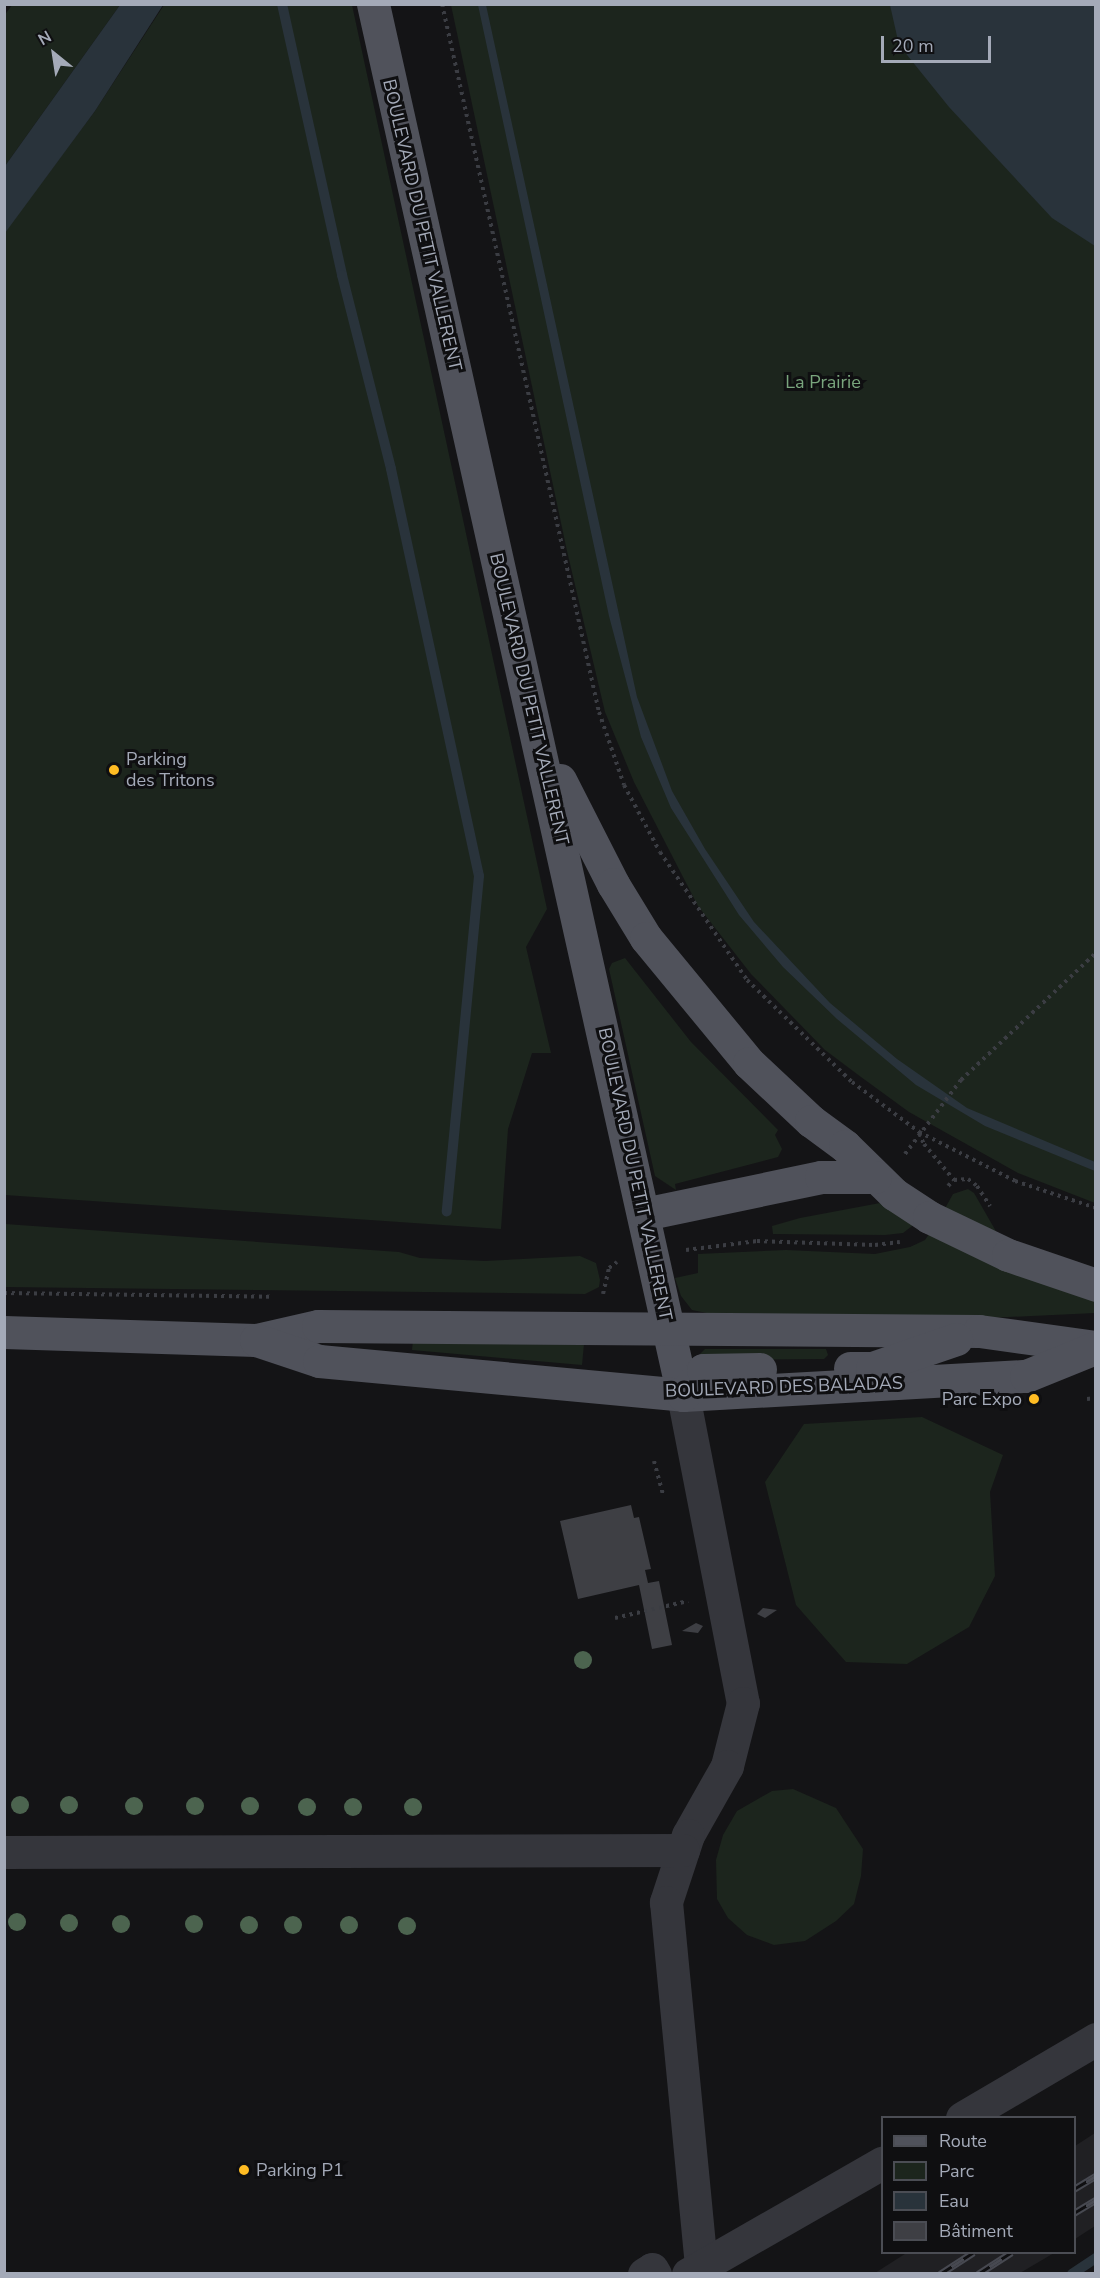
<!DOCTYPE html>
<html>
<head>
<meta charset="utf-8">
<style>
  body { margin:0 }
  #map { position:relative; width:1100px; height:2278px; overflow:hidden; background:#141416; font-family:"Nunito Sans",sans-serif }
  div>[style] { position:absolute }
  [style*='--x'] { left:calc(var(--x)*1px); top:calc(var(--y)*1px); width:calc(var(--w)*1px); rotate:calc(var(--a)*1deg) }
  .built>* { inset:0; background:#202023 }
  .green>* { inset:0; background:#1c251d }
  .water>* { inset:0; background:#29333b }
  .stream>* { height:10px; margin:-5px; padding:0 5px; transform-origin:5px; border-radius:5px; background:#29333b }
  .building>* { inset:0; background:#3e3f44 }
  .path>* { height:4px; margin-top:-2px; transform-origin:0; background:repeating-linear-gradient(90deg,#3b3d43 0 3px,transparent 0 7.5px) }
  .minor>* { height:33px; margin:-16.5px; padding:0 16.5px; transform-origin:16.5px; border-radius:16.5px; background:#35363c }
  .major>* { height:33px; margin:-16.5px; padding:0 16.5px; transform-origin:16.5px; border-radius:16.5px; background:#50525b }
  .rail>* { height:7px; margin-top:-3.5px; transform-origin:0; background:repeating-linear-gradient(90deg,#0f0f11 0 14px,#474951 0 28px); box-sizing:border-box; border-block:2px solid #474951 }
  .trees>* { width:18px; height:18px; margin:-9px; border-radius:50%; background:#4c644f }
  .dots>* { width:16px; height:16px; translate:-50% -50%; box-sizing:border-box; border:3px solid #0f0f11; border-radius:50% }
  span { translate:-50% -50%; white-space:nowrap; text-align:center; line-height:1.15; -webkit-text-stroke:6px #0f0f11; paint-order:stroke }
  .street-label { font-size:18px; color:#a4aab8 }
  .park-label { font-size:18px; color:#79a57d }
  .poi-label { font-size:18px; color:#a4aab8 }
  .left { translate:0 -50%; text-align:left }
  .right { translate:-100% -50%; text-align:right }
  .frame { position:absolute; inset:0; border:6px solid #a4aab8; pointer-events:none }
  .legend { position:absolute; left:881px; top:2116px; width:195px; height:138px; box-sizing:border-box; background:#0f0f11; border:2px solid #4b4d54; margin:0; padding:8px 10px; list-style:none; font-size:18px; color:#a4aab8 }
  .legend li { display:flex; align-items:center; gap:12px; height:30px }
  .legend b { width:30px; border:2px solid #4b4d54 }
  .north { position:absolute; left:24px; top:24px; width:60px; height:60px; -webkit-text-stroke:4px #0f0f11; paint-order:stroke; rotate:330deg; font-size:16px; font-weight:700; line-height:24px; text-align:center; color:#a4aab8 }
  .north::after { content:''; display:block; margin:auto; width:21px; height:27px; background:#a4aab8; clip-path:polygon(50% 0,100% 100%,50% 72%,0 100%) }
  .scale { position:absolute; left:881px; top:36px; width:110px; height:27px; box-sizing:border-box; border:3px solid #a4aab8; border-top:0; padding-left:8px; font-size:18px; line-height:21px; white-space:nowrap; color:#a4aab8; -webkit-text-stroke:4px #0f0f11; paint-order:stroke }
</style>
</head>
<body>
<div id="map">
  <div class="built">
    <div style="clip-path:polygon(1095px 2133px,1095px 2226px,1075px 2239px,1075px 2146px)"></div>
    <div style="clip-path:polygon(908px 2252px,1054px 2252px,1054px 2253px,1020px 2273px,875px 2273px)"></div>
  </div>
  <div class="green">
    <div style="clip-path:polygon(12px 5px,120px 5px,5px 166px,4px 16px)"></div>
    <div style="clip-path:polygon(164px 5px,352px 5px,547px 909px,526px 947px,551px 1053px,532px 1053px,508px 1129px,501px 1229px,5px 1195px,4px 233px,95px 111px)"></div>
    <div style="clip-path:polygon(451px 5px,1095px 5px,1095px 1203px,1018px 1173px,909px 1112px,861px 1077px,825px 1050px,751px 974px,698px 906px,634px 782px,605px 712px,567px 551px)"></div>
    <div style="clip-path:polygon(625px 958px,691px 1042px,778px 1130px,775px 1135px,782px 1149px,778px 1157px,675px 1184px,676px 1190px,655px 1176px,609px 969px,612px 963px)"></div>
    <div style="clip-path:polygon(968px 1189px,974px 1193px,997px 1233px,943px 1212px,953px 1194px)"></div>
    <div style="clip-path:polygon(880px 1203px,916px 1223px,903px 1233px,885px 1235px,773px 1234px,772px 1226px,800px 1218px)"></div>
    <div style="clip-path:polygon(5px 1224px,399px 1252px,420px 1258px,485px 1261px,580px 1256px,596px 1263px,600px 1280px,599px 1287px,585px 1294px,5px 1287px)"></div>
    <div style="clip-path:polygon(931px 1231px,1095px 1295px,1095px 1313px,987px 1318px,707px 1313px,692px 1310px,681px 1296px,675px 1278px,698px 1273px,698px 1254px,786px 1250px,875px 1254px,910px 1247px,925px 1240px)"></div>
    <div style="clip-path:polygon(413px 1340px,584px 1344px,582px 1365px,412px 1350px)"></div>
    <div style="clip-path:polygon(705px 1349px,826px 1349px,828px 1355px,824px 1359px,703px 1360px,700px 1354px)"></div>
    <div style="clip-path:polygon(922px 1417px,1003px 1455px,990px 1492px,995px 1576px,969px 1627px,907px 1664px,846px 1662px,796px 1605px,765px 1482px,804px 1424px)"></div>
    <div style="clip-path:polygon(793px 1789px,836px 1808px,863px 1849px,861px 1876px,854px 1904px,836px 1921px,805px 1941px,774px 1945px,747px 1935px,728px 1918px,717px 1899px,716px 1860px,723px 1835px,737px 1811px,772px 1791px)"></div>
  </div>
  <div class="water">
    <div style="clip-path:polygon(120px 5px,163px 5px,95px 111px,5px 233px,5px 166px)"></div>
    <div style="clip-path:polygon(478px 5px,486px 5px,637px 697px,672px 791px,705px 849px,754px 922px,830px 1003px,897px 1059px,967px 1108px,1095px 1162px,1095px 1171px,985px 1126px,916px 1085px,837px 1019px,783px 967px,739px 915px,671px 808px,641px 737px,609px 616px)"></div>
    <div style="clip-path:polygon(890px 5px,1095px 5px,1095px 246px,1052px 218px,949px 107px,899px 45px)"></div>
  </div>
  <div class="stream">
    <div style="--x:282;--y:4;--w:278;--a:77.5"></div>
    <div style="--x:342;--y:275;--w:200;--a:75.8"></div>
    <div style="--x:391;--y:469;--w:416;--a:77.8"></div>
    <div style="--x:479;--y:876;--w:337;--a:95.5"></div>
    <div style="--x:1072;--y:2274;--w:29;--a:-34"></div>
  </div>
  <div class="building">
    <div style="clip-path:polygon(631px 1505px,634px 1518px,639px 1517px,651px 1569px,645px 1570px,648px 1583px,659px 1581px,672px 1645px,652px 1649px,639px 1585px,578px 1599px,560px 1521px)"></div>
    <div style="clip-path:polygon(763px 1608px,777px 1610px,765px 1618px,757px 1614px)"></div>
    <div style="clip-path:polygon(696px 1623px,703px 1626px,698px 1633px,682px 1631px)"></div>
  </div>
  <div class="path">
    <div style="--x:442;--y:4;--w:725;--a:77.5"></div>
    <div style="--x:599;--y:712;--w:77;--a:71.1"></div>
    <div style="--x:624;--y:785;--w:76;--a:61.8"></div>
    <div style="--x:660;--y:852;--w:155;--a:55.8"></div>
    <div style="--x:747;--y:980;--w:146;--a:44.2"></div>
    <div style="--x:852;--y:1082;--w:84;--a:36.7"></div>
    <div style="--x:919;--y:1132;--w:108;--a:27"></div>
    <div style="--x:1015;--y:1181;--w:85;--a:18.4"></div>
    <div style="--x:919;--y:1133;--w:12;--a:66"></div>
    <div style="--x:924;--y:1144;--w:47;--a:50.2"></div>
    <div style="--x:905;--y:1154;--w:93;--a:-52.9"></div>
    <div style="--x:961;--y:1080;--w:185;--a:-43.3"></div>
    <div style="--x:948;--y:1186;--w:8;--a:-45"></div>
    <div style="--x:954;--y:1180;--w:14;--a:-4"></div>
    <div style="--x:968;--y:1179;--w:11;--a:38"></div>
    <div style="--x:977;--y:1186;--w:24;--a:57"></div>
    <div style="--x:686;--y:1250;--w:72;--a:-7.2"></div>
    <div style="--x:757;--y:1241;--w:118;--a:1.9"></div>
    <div style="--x:875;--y:1245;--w:25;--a:-7"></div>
    <div style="--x:4;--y:1293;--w:270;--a:0.8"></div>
    <div style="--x:603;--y:1294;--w:27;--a:-77"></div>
    <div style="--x:609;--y:1268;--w:10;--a:-37"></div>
    <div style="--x:1087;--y:1399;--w:9;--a:-6"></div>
    <div style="--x:654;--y:1461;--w:35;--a:75"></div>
    <div style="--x:615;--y:1618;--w:75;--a:-13.1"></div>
  </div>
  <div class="minor">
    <div style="--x:683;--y:1395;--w:314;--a:79"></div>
    <div style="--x:743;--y:1703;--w:65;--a:104.3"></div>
    <div style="--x:727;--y:1766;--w:79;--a:119.5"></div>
    <div style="--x:688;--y:1835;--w:71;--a:108.2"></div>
    <div style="--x:666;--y:1902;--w:366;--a:84.5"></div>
    <div style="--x:4;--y:1852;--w:679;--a:-0.17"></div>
    <div style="--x:962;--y:2118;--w:156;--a:-30.5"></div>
    <div style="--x:644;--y:2274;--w:9;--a:-32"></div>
    <div style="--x:652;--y:2269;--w:6;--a:59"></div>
    <div style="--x:688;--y:2274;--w:224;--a:-29.8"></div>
  </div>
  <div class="major">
    <div style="--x:373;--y:4;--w:1425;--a:77.44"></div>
    <div style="--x:560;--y:780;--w:117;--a:63"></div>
    <div style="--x:613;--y:884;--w:63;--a:58.6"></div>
    <div style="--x:646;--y:938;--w:162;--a:50.5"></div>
    <div style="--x:749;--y:1063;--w:85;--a:43.1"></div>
    <div style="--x:811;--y:1121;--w:42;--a:36.3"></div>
    <div style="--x:845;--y:1146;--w:69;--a:44.4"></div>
    <div style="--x:894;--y:1194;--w:42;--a:33.3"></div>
    <div style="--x:929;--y:1217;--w:88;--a:25.7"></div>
    <div style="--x:1008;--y:1255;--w:93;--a:18.8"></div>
    <div style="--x:644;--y:1214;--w:181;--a:-11.8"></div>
    <div style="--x:821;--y:1177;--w:54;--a:0"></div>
    <div style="--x:4;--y:1332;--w:252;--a:1.8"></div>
    <div style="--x:256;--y:1340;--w:64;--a:-12.7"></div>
    <div style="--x:318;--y:1326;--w:661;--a:0.43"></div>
    <div style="--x:979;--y:1331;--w:118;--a:7.8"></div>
    <div style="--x:256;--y:1340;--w:66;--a:18.4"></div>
    <div style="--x:319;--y:1361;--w:366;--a:5.3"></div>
    <div style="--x:683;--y:1395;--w:344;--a:-3.2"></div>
    <div style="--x:1026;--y:1376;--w:74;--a:-22.1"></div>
    <div style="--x:850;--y:1368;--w:22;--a:0"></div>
    <div style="--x:872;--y:1368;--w:89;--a:-19"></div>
    <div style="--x:683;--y:1395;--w:32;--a:-51"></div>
    <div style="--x:703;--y:1370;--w:57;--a:-1"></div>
  </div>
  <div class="rail">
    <div style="--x:1074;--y:2189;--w:26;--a:-31"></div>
    <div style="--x:1074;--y:2213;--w:26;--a:-31"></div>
    <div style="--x:940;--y:2274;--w:40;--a:-32.9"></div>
    <div style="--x:978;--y:2274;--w:40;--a:-32.9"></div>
  </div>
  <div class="trees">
    <div style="left:583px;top:1660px"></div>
    <div style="left:20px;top:1805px"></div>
    <div style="left:69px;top:1805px"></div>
    <div style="left:134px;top:1806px"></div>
    <div style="left:195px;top:1806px"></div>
    <div style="left:250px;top:1806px"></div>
    <div style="left:307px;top:1807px"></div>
    <div style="left:353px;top:1807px"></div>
    <div style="left:413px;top:1807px"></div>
    <div style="left:17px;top:1922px"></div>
    <div style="left:69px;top:1923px"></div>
    <div style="left:121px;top:1924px"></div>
    <div style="left:194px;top:1924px"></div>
    <div style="left:249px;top:1925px"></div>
    <div style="left:293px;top:1925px"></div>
    <div style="left:349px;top:1925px"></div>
    <div style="left:407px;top:1926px"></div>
  </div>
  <div class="dots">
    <div style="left:114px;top:770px;background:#ffbc23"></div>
    <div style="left:1034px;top:1399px;background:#ffbc23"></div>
    <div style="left:244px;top:2170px;background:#ffbc23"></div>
  </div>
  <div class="street-label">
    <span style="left:422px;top:225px;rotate:77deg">BOULEVARD DU PETIT VALLERENT</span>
    <span style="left:529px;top:699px;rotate:77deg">BOULEVARD DU PETIT VALLERENT</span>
    <span style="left:635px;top:1174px;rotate:78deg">BOULEVARD DU PETIT VALLERENT</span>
    <span style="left:784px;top:1387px;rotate:-2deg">BOULEVARD DES BALADAS</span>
  </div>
  <div class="park-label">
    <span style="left:823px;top:382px">La Prairie</span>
  </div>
  <div class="poi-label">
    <span class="left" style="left:126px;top:770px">Parking<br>des Tritons</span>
    <span class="right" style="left:1022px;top:1399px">Parc Expo</span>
    <span class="left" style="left:256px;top:2170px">Parking P1</span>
  </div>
  <div class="frame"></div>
  <ul class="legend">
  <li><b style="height:8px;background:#50525b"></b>Route</li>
  <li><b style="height:16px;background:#1c251d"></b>Parc</li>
  <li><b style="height:16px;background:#29333b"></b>Eau</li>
  <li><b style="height:16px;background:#3e3f44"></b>Bâtiment</li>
  </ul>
  <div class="north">N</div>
  <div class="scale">20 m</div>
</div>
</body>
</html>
